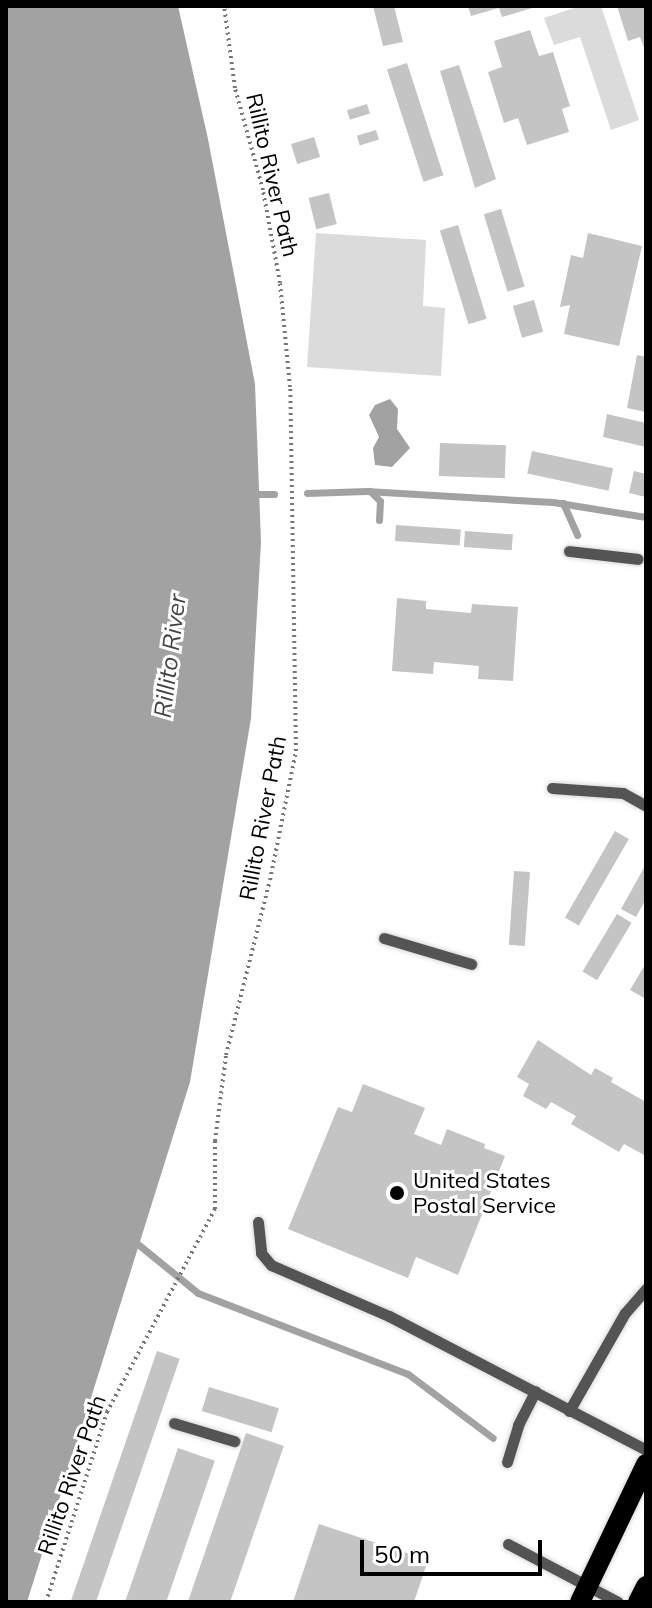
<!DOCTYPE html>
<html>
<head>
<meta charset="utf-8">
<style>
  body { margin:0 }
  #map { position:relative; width:652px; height:1608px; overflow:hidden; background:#fff; font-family:Mulish,sans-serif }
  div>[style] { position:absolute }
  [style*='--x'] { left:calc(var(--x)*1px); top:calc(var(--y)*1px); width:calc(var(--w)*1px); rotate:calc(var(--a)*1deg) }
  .green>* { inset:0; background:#dbdbdb }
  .water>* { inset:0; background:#a2a2a2 }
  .stream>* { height:7px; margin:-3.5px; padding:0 3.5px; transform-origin:3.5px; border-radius:3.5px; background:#a2a2a2 }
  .building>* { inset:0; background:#c4c4c4; transform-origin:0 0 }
  .path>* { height:4px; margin-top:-2px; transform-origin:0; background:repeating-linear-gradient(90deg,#767676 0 2px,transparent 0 6px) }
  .roads { filter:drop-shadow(0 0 2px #dbdbdb) drop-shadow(0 0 2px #dbdbdb) }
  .service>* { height:11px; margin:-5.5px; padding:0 5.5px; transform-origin:5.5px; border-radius:5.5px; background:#545454 }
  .primary>* { height:20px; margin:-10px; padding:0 10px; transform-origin:10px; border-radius:10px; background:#000 }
  .dots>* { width:22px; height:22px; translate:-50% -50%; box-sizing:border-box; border:4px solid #fff; border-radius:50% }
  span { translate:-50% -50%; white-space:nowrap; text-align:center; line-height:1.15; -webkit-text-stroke:6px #fff; paint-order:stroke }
  .street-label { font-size:22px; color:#000 }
  .poi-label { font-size:22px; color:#000 }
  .left { translate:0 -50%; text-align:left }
  .water-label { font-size:24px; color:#434343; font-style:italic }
  .frame { position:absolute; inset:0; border:8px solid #000; pointer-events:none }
  .scale { position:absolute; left:360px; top:1540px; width:182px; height:36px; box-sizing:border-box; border:4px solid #000; border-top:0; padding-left:10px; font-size:24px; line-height:28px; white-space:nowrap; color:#000; -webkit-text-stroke:6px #fff; paint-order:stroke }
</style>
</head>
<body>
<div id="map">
  <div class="green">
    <div style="clip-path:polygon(580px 6px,601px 6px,639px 120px,611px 130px,580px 37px,554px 45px,544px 18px)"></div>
    <div style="clip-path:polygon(316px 233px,426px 240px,423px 306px,445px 308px,441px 376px,307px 367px)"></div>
  </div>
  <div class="water">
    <div style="clip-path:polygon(6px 6px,178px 6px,208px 139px,255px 384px,261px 542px,251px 718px,190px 1082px,27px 1602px,6px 1602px)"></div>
    <div style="clip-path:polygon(390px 399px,398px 409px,397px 429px,410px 448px,392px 467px,375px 465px,373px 448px,379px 437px,369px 415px,375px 405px)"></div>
  </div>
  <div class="stream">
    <div style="--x:370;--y:491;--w:14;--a:45"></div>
    <div style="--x:380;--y:501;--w:19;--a:93"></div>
    <div style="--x:307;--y:493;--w:59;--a:-1.9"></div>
    <div style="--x:366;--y:491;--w:187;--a:3.4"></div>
    <div style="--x:553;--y:502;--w:94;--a:9.2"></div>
    <div style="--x:253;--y:494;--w:21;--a:0"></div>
    <div style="--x:563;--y:503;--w:35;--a:66"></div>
    <div style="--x:134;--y:1241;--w:82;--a:39.1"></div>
    <div style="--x:198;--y:1293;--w:225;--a:21.1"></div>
    <div style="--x:408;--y:1374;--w:106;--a:37"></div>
  </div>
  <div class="building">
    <div style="clip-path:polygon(373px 6px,394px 6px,403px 42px,383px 46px)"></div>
    <div style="clip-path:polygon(468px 6px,536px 6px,536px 7px,502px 17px,499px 8px,471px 16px)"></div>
    <div style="clip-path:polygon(617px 6px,646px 6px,646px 52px,640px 37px,628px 41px)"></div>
    <div style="clip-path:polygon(530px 30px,539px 56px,553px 52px,570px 106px,562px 109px,569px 132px,527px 145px,518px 118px,504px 123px,488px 72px,502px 67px,494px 41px)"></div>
    <div style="left:407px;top:63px;width:118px;height:21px;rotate:72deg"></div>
    <div style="clip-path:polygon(459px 65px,496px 179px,475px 188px,440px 71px)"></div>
    <div style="left:367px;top:104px;width:10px;height:21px;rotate:73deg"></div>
    <div style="left:376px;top:130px;width:10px;height:20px;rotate:73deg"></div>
    <div style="left:314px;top:137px;width:21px;height:24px;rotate:73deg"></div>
    <div style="left:329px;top:193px;width:32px;height:21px;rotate:76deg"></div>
    <div style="left:501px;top:209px;width:81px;height:18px;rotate:73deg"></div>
    <div style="left:458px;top:225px;width:98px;height:19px;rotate:73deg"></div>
    <div style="clip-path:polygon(588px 233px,642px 246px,619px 346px,564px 334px,570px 305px,560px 307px,571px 255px,583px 258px)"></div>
    <div style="left:534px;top:300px;width:33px;height:22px;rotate:74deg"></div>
    <div style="clip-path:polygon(637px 355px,646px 357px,646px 412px,627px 408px)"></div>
    <div style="clip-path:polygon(607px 414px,646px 423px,646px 447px,603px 437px)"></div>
    <div style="left:440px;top:443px;width:66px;height:33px;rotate:2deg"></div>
    <div style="left:532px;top:451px;width:83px;height:23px;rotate:12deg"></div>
    <div style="clip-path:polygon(634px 471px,646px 474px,646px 497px,629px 493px)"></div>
    <div style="left:396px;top:525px;width:65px;height:16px;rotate:4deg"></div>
    <div style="left:465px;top:531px;width:48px;height:16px;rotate:4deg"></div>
    <div style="clip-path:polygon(397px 598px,426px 601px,426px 609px,471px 613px,472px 604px,518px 607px,513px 681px,478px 679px,479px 666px,434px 662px,433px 674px,392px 671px)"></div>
    <div style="left:615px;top:831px;width:16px;height:100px;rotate:30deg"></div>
    <div style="clip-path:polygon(646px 864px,646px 899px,636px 917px,621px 909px)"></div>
    <div style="left:514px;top:871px;width:16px;height:74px;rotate:4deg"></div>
    <div style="left:617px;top:914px;width:17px;height:67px;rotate:31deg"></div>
    <div style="clip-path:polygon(646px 963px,646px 999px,630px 990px)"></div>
    <div style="clip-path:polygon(538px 1040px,591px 1075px,595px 1068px,613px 1078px,611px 1082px,646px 1102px,646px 1156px,624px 1144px,619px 1152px,571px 1124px,576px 1116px,551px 1102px,546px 1109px,523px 1096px,529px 1084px,517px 1077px)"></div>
    <div style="clip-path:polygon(363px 1084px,425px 1108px,414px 1134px,441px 1145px,447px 1129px,485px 1144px,484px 1148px,505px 1156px,458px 1275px,416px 1257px,408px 1278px,288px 1229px,338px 1107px,352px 1112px)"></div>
    <div style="left:157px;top:1351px;width:24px;height:265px;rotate:19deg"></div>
    <div style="left:209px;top:1387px;width:73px;height:25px;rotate:17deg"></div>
    <div style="left:246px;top:1433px;width:40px;height:178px;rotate:19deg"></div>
    <div style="left:178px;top:1448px;width:39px;height:162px;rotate:19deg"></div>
    <div style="clip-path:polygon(319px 1524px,428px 1560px,414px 1602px,293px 1602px)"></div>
  </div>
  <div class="path">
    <div style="--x:46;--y:1602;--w:200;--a:-72.2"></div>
    <div style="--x:107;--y:1412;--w:230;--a:-62"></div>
    <div style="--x:215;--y:1209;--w:68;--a:-90"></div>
    <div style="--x:215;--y:1141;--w:87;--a:-82.7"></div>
    <div style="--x:226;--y:1055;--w:180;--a:-75.9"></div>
    <div style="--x:270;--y:880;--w:132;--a:-78.6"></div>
    <div style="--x:296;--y:751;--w:364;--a:-90.9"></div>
    <div style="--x:290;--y:387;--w:104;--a:-95.5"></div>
    <div style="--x:280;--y:283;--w:95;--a:-100.4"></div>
    <div style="--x:263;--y:190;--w:106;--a:-105.4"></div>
    <div style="--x:235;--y:88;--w:83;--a:-97.6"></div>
  </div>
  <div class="roads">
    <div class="service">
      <div style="--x:569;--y:551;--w:69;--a:6.6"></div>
      <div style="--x:552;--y:788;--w:71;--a:4"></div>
      <div style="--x:623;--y:793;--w:26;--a:29"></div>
      <div style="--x:384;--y:938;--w:91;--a:16.6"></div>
      <div style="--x:258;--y:1222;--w:31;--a:84"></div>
      <div style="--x:261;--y:1253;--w:16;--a:50"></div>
      <div style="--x:271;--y:1265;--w:129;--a:23.4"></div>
      <div style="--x:389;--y:1316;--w:290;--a:27.5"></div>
      <div style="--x:569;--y:1411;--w:113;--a:-60.3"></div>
      <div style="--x:625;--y:1313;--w:32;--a:-49"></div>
      <div style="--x:174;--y:1423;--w:63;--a:16.7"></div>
      <div style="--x:507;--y:1462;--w:39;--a:-73"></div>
      <div style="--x:518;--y:1425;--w:38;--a:-63"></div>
      <div style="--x:508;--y:1544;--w:124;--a:27.8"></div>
    </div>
    <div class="primary">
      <div style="--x:580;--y:1602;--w:153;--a:-64.4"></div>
      <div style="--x:638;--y:1602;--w:18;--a:-63"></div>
    </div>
  </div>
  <div class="dots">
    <div style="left:397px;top:1193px;background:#000"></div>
  </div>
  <div class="street-label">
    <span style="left:272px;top:175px;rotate:77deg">Rillito River Path</span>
    <span style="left:263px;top:818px;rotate:-79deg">Rillito River Path</span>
    <span style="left:72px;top:1475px;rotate:-71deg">Rillito River Path</span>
  </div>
  <div class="poi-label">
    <span class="left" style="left:413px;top:1193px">United States<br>Postal Service</span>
  </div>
  <div class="water-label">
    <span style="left:170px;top:656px;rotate:-83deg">Rillito River</span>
  </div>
  <div class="frame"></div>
  <div class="scale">50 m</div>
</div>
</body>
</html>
